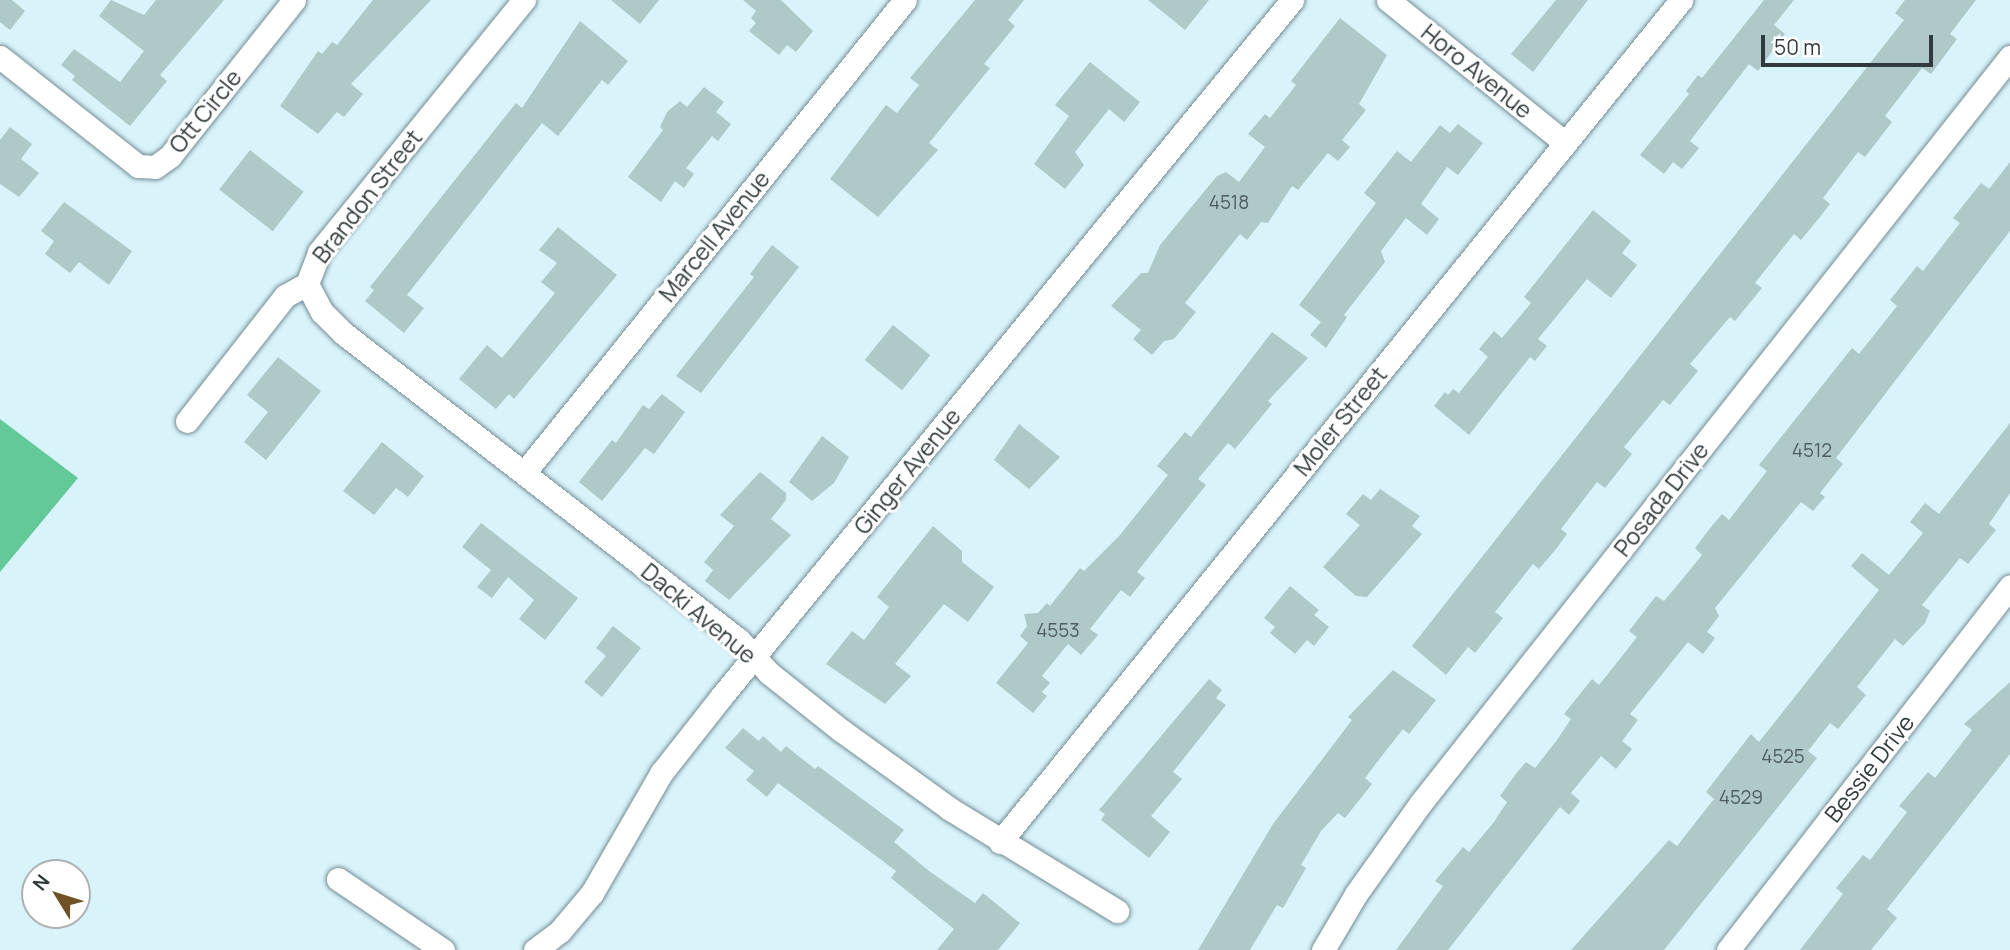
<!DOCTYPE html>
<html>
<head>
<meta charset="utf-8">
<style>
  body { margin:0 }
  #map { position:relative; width:2010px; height:950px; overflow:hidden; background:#d9f3fb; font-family:Manrope,sans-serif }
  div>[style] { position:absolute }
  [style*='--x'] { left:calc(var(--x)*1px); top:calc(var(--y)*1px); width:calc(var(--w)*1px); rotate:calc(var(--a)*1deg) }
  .forest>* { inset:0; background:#64c999 }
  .building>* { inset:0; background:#aec9c7; transform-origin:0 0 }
  .roads { filter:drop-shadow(0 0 2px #748c93) drop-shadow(0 0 2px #748c93) }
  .minor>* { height:23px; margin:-11.5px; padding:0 11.5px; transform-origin:11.5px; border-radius:11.5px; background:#fff }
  span { translate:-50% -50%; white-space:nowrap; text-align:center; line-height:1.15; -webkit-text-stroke:6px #fff; paint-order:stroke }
  .number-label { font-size:19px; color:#505e60 }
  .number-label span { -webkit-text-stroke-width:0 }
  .street-label { font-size:23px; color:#313b3e }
  .north { position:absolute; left:21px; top:859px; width:70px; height:70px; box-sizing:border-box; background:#fff; border:2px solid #adb1b2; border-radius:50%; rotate:308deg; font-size:19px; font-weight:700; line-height:28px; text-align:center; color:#313b3e }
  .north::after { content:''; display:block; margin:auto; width:24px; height:32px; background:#705226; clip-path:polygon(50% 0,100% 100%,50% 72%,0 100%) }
  .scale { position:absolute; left:1761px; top:35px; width:172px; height:32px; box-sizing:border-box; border:4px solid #313b3e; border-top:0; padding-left:9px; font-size:21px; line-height:24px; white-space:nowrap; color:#313b3e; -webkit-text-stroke:5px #fff; paint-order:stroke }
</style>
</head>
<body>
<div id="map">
  <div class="forest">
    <div style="clip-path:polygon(0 419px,78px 478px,0 572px)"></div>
  </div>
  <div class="building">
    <div style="clip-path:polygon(0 0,12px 0,25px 11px,10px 30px,0 22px)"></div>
    <div style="clip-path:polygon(111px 0,144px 15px,156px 0,224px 0,160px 75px,167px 81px,130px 126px,72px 80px,75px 76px,61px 65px,74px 49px,120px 82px,144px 51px,99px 16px)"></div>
    <div style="clip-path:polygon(373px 0,431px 0,351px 84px,363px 94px,344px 117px,337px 112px,318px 134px,280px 106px,318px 51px,322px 54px,332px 42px,337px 45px)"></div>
    <div style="clip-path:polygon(611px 0,659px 0,640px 24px)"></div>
    <div style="clip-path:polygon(743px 0,781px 0,813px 31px,796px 52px,787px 45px,779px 55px,749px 31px,756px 23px,751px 18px,756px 11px)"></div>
    <div style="clip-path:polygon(975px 0,1024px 0,1008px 20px,1015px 26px,984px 64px,990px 68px,929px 143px,938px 150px,878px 217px,830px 179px,886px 105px,897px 113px,919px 85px,910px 78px)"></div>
    <div style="clip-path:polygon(1148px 0,1209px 0,1185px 30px)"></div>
    <div style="clip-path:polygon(1556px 0,1588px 0,1533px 72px,1511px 54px)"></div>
    <div style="clip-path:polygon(1764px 0,1794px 0,1774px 25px,1785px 34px,1758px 71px,1749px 64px,1690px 141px,1699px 148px,1682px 169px,1673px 162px,1664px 174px,1640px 155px,1689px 94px,1686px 91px,1698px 75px,1702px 78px)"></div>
    <div style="clip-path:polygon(1905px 0,1976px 0,1950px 34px,1957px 39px,1931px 74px,1922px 68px,1885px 116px,1892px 122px,1865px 157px,1858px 152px,1823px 198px,1830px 204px,1820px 217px,1801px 240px,1794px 234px,1755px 283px,1762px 288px,1735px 321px,1730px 317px,1690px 364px,1698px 371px,1670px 405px,1663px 400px,1624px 447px,1632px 454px,1605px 488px,1597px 482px,1561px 529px,1567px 534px,1556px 549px,1539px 569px,1533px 564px,1495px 612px,1503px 618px,1475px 653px,1468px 647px,1446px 675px,1412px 646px,1904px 20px,1895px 13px)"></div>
    <div style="clip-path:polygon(1340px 18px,1387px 55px,1359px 104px,1366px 110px,1342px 140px,1350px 147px,1338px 161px,1328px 153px,1298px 190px,1292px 186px,1268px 223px,1261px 222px,1247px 240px,1240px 234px,1185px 303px,1196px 312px,1174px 339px,1164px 341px,1152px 355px,1133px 339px,1141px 330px,1111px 306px,1141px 273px,1148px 273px,1160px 245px,1217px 176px,1226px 172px,1239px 182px,1265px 147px,1248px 134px,1265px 114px,1270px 118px,1296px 85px,1291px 81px)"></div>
    <div style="clip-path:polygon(580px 21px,628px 61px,608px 85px,602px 80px,558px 136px,542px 123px,407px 295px,424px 308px,404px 333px,365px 301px,374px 290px,370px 287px,516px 103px,522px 108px)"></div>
    <div style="clip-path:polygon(1090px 62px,1140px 102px,1124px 122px,1109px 109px,1075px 152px,1084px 165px,1065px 189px,1034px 164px,1069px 116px,1055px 105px)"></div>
    <div style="clip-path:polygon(704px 87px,724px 102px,716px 112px,731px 124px,718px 141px,712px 136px,686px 168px,694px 174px,684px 188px,675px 181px,661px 202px,628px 177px,663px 130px,660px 127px,667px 112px,680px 101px,687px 107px)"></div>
    <div style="clip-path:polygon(1458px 124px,1483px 143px,1458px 175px,1447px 167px,1421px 204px,1439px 219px,1427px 235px,1406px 218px,1381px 251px,1385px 262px,1344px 315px,1347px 317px,1326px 348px,1310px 335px,1321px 322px,1299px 305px,1376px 203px,1364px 193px,1397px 151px,1411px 162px,1440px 125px,1450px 133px)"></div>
    <div style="clip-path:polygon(10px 127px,32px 144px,21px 159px,39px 173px,19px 197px,0 184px,0 140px)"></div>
    <div style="left:250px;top:150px;width:68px;height:50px;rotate:38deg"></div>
    <div style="clip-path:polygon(2010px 162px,2010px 231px,1836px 458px,1843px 464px,1820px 493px,1825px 497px,1813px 511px,1801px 502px,1715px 608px,1719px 616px,1707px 632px,1715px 638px,1703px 654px,1688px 642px,1630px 714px,1638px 720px,1622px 741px,1632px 749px,1616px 769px,1601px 756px,1571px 793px,1580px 801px,1569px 815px,1560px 807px,1448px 950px,1396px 950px,1443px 886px,1435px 881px,1463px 847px,1469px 852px,1494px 822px,1507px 802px,1500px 796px,1515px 775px,1526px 762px,1535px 768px,1557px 740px,1571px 719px,1564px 714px,1592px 679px,1599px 685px,1615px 665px,1637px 637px,1629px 631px,1656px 596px,1664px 601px,1680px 582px,1702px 555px,1695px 548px,1711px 527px,1722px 514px,1729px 520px,1767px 471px,1759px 465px,1852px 348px,1859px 354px,1897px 306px,1890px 300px,1917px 266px,1923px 271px,1960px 223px,1953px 218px,1981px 183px,1989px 189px)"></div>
    <div style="clip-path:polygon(64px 202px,132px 251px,109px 285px,79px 262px,70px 273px,45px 254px,54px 241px,41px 231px)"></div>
    <div style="clip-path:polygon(1593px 210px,1631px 241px,1622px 253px,1637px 265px,1611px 298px,1587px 279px,1538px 339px,1547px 346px,1535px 361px,1530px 357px,1469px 435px,1434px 406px,1445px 392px,1448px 395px,1453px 389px,1459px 393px,1488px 357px,1479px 349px,1494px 331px,1502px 338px,1531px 303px,1524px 297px)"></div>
    <div style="clip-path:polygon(558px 227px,617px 275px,514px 399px,509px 394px,496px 409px,459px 379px,487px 345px,502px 358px,555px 293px,541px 282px,557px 263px,539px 250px)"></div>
    <div style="clip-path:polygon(772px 245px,799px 267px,701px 393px,676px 376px,754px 277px,750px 274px)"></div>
    <div style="left:893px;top:325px;width:48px;height:45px;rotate:39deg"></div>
    <div style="clip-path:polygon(1272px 332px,1308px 358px,1268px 401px,1272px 404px,1235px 449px,1228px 443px,1198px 479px,1206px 485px,1137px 572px,1145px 578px,1130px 597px,1121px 590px,1090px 629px,1098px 635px,1081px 655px,1068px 644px,1042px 676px,1050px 683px,1042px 692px,1047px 696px,1033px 713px,996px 683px,1028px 643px,1020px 636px,1027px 626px,1024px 614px,1038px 613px,1047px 603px,1050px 606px,1080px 568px,1084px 571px,1120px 535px,1168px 475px,1157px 466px,1185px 432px,1191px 437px)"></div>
    <div style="clip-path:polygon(278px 357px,321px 391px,266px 460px,244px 442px,268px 412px,247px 395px)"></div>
    <div style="clip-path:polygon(662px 394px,685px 412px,654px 454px,645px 448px,602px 501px,579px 482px,612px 440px,616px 443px,643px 405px,649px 409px)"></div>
    <div style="clip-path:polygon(2010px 423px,2010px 493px,1989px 524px,1996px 530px,1968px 564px,1960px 558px,1922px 605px,1930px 611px,1925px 623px,1903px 646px,1895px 639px,1857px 687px,1866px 695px,1838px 729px,1830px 723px,1808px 751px,1817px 758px,1664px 950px,1571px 950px,1669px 840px,1677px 846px,1714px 799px,1706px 792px,1751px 734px,1759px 742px,1879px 590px,1851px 566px,1862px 553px,1889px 575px,1923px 533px,1910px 522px,1925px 503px,1939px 514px)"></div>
    <div style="clip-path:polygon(1019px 424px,1060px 457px,1029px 489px,994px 460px)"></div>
    <div style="clip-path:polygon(822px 436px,849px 457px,834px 483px,812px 501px,789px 482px)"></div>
    <div style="clip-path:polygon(382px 442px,424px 476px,408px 497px,396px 488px,374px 515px,343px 491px)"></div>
    <div style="clip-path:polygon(760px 472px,786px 493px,786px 500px,771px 519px,791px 535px,729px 600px,705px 581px,713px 570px,704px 562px,734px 526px,720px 515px)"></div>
    <div style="clip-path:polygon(1380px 489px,1420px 516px,1412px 526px,1422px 534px,1367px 597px,1356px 596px,1323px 567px,1360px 525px,1346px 514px,1363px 494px,1371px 500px)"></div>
    <div style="clip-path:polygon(481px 523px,578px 598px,545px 640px,519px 619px,534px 600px,508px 577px,492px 598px,477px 587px,491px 570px,462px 547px)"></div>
    <div style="clip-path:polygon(933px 526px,962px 551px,962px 562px,994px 587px,968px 622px,944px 604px,895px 664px,911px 676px,885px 704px,826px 664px,852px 631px,864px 640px,889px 607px,877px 597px)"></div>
    <div style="clip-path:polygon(1290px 586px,1319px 610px,1314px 615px,1329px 627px,1314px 646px,1307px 640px,1295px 654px,1270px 633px,1275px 627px,1264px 618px)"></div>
    <div style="clip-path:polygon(613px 626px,641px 648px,602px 697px,584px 682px,606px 656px,596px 648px)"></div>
    <div style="clip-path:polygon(1393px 670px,1436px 700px,1409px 734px,1403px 729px,1381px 757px,1365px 778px,1372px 784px,1345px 818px,1338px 813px,1321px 831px,1301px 865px,1306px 868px,1283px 908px,1277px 905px,1250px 950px,1198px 950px,1273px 824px,1352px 720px,1348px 717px)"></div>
    <div style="clip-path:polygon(1209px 679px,1222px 690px,1216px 698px,1226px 705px,1173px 772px,1182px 779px,1151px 816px,1170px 832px,1149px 858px,1101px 820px,1105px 814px,1099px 810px)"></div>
    <div style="clip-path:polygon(2010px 682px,2010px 754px,1887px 909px,1897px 918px,1871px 950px,1800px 950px,1843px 894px,1836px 888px,1863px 855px,1870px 860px,1907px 812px,1899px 806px,1928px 772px,1935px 778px,1972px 730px,1964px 724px)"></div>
    <div style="clip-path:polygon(743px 728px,759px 741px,763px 736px,781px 752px,786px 746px,815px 769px,818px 766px,904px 830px,894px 842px,929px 871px,975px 903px,983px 893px,1020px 923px,998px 950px,937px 950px,954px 929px,891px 878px,896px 871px,778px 783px,767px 797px,746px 780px,754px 771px,725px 748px)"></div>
  </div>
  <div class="roads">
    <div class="minor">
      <div style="--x:1388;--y:0;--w:228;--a:38.9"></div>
      <div style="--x:0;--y:57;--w:176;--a:38.3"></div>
      <div style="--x:138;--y:166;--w:17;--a:3"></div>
      <div style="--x:155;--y:167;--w:19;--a:-36"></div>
      <div style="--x:170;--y:156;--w:199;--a:-51.5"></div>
      <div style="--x:307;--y:284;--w:32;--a:62"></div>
      <div style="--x:322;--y:312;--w:30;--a:45"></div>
      <div style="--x:343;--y:333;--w:500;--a:37.8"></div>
      <div style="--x:738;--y:639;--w:46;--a:47.6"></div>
      <div style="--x:769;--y:673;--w:93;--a:38.5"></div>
      <div style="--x:842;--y:731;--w:133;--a:35.8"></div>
      <div style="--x:950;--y:809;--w:196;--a:31.4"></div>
      <div style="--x:307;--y:284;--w:34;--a:-69"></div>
      <div style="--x:319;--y:252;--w:325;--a:-50.9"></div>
      <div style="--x:187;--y:421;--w:159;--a:-51.9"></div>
      <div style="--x:285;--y:296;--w:25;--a:-29"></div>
      <div style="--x:524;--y:473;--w:607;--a:-51.15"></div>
      <div style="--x:1000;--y:842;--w:1083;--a:-51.03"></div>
      <div style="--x:338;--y:879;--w:127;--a:34.1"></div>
      <div style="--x:535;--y:950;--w:31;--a:-37"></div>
      <div style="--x:560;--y:931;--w:50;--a:-49.9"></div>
      <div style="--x:592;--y:893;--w:140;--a:-60"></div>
      <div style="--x:662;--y:772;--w:95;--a:-51.8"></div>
      <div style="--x:721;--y:697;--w:901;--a:-50.67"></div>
      <div style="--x:1323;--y:950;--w:65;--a:-59.5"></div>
      <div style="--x:1356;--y:894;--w:110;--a:-54.6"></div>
      <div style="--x:1420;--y:804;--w:952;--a:-51.7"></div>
      <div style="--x:1728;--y:950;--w:460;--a:-52.2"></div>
    </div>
  </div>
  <div class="number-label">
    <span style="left:1229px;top:203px">4518</span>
    <span style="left:1812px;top:451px">4512</span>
    <span style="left:1058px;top:631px">4553</span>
    <span style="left:1783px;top:757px">4525</span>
    <span style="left:1741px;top:798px">4529</span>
  </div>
  <div class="street-label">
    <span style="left:1477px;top:71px;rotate:39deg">Horo Avenue</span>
    <span style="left:205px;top:111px;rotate:-51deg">Ott Circle</span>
    <span style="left:367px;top:196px;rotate:-52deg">Brandon Street</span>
    <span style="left:714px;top:236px;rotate:-51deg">Marcell Avenue</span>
    <span style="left:1340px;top:421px;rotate:-51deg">Moler Street</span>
    <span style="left:907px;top:471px;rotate:-51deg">Ginger Avenue</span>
    <span style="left:1661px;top:499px;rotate:-52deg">Posada Drive</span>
    <span style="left:699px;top:613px;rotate:40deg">Dacki Avenue</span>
    <span style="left:1869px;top:768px;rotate:-52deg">Bessie Drive</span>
  </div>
  <div class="north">N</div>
  <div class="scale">50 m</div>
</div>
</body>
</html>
